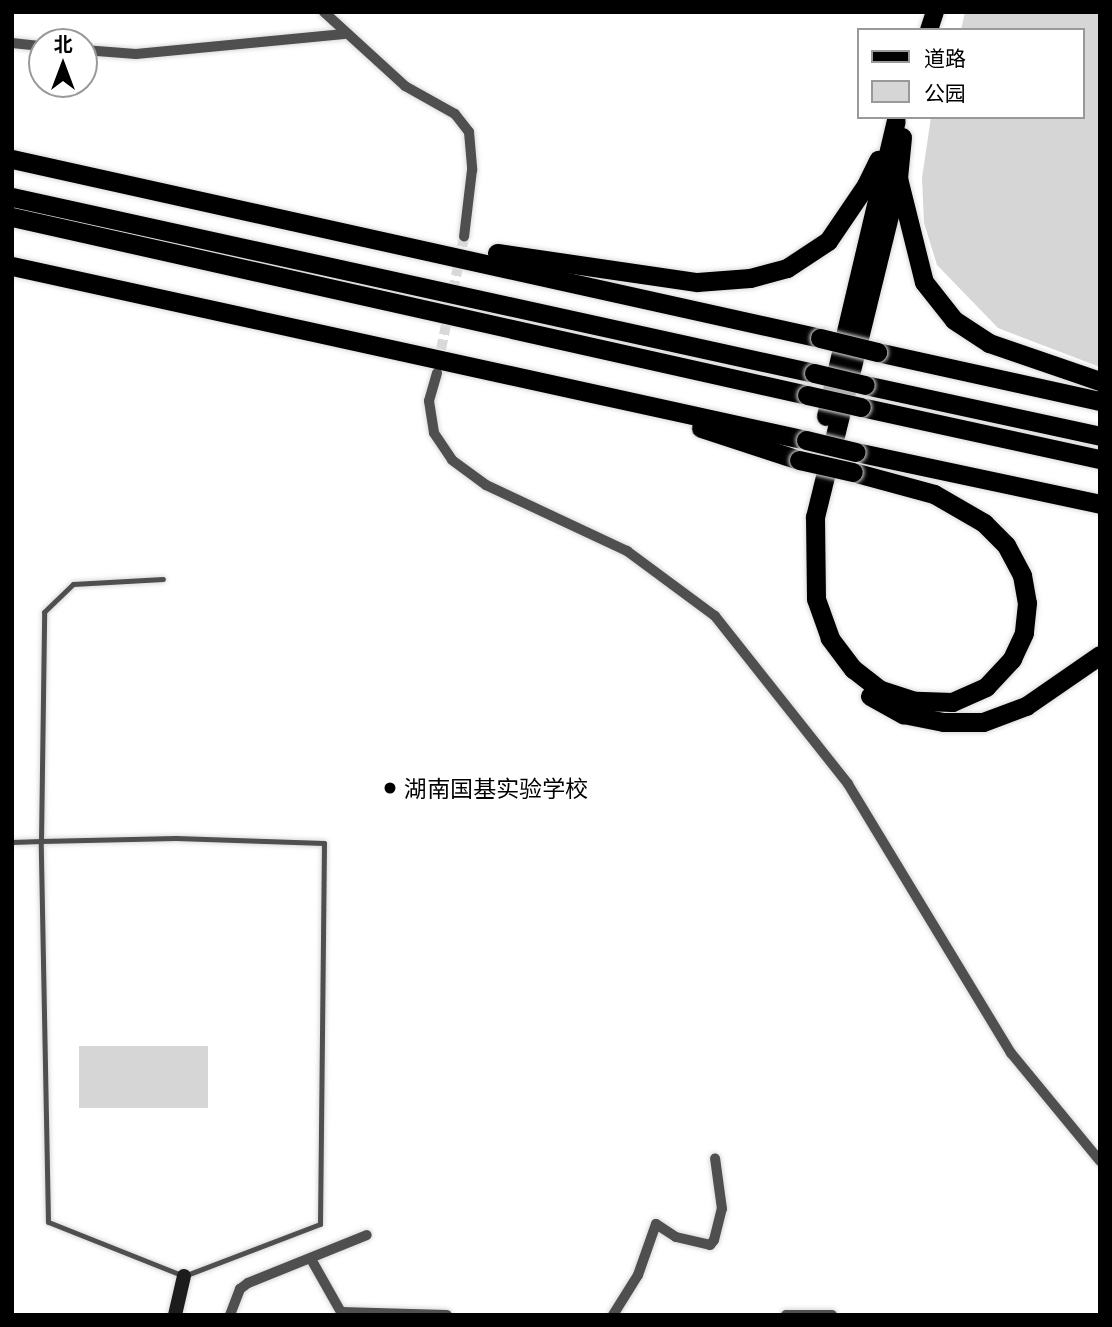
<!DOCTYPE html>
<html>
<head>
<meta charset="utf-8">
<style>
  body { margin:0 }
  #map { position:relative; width:1112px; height:1327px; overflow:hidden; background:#fff; font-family:"Exo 2","Noto Sans SC",sans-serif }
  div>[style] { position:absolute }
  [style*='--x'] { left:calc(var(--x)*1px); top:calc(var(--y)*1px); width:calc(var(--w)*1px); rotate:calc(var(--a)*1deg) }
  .green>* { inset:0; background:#d6d6d6; transform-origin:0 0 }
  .street-tunnel>* { height:10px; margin-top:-5px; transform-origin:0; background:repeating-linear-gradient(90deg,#d9d9d9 0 10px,transparent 0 15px) }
  .roads { filter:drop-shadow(0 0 2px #dbdbdb) drop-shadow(0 0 2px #dbdbdb) }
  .lane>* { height:5px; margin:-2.5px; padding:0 2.5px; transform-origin:2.5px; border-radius:2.5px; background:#4f4f4f }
  .street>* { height:10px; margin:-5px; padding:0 5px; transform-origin:5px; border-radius:5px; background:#4f4f4f }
  .secondary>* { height:14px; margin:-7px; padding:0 7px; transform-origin:7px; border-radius:7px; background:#1c1c1c }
  .primary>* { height:18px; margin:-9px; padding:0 9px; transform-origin:9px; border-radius:9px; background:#000 }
  .highway>* { height:19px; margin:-9.5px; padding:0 9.5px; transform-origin:9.5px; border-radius:9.5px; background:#000 }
  .bridges { filter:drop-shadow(0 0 2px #dbdbdb) drop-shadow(0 0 2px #dbdbdb) }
  .highway-bridge>* { height:19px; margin:-9.5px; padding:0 9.5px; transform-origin:9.5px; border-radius:9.5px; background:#000 }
  .dots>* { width:19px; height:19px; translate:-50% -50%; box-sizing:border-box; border:4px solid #fff; border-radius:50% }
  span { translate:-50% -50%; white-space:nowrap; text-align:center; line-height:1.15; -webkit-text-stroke:6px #fff; paint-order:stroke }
  .poi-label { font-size:23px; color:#000 }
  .left { translate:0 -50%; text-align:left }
  .frame { position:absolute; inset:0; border:14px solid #000; pointer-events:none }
  .legend { position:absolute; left:857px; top:28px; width:228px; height:91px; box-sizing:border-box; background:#fff; border:2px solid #999; margin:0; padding:9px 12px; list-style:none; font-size:21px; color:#000 }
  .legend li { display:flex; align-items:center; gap:14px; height:35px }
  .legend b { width:35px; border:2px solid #999 }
  .north { position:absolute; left:28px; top:28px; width:70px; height:70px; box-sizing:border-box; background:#fff; border:2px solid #999; border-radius:50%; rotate:0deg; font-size:19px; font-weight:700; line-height:28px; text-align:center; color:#000 }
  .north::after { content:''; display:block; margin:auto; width:24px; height:32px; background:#000; clip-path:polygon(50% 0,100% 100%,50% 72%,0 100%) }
</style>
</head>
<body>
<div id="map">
  <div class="green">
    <div style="clip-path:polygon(965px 12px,1100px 12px,1100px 367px,998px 328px,937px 265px,924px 223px,922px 178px,931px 117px,1082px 117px,1082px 30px,961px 30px)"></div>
    <div style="left:79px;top:1046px;width:129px;height:62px"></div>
  </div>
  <div class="street-tunnel">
    <div style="--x:438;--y:364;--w:130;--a:-78.4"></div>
  </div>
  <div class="roads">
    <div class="lane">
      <div style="--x:12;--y:842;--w:29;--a:-2"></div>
      <div style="--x:41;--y:841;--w:135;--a:-1.3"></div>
      <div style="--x:176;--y:838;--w:148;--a:1.9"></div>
      <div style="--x:324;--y:843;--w:381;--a:90.6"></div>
      <div style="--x:320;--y:1224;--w:146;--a:159.1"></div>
      <div style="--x:184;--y:1276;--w:146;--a:-158.3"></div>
      <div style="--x:48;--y:1222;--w:381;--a:-91.1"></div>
      <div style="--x:41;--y:841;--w:229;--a:-89.2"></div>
      <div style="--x:44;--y:612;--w:40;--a:-44"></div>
      <div style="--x:73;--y:584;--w:90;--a:-3.2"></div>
    </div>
    <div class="street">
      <div style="--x:324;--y:12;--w:110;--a:42.4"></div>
      <div style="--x:405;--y:86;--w:57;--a:29.2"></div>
      <div style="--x:455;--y:114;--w:23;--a:52"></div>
      <div style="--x:469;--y:132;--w:38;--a:85"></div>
      <div style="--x:472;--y:170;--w:67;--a:96.8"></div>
      <div style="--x:12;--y:43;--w:30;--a:6"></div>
      <div style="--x:84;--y:50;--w:52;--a:4.4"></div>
      <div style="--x:136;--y:54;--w:209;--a:-5.5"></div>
      <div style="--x:437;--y:373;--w:29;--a:106"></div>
      <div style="--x:429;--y:401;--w:32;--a:81"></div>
      <div style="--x:434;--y:433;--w:32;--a:56"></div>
      <div style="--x:452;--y:460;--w:42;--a:36.3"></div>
      <div style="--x:486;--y:485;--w:156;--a:25.1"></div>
      <div style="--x:627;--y:551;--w:109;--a:36.5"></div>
      <div style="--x:715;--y:616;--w:214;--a:51.6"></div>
      <div style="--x:848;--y:784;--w:315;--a:58.8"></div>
      <div style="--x:1011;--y:1053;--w:140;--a:50.5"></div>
      <div style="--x:311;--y:1259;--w:61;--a:60.5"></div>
      <div style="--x:341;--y:1312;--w:106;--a:1.6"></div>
      <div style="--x:230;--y:1315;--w:28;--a:-69"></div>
      <div style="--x:240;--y:1289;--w:10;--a:-37"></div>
      <div style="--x:248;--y:1283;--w:128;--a:-22"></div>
      <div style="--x:613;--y:1315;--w:47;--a:-58"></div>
      <div style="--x:638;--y:1275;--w:54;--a:-70.6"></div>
      <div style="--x:656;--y:1224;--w:24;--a:33"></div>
      <div style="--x:676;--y:1237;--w:35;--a:13"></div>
      <div style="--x:710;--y:1245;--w:6;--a:-51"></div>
      <div style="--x:714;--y:1240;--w:32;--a:-76"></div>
      <div style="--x:722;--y:1209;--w:51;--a:-97.8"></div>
      <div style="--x:786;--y:1315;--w:46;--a:0"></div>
    </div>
    <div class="secondary">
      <div style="--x:175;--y:1315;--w:40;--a:-77"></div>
    </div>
    <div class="primary">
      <div style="--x:929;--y:30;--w:19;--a:-72"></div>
    </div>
    <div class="highway">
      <div style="--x:902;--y:137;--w:41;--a:95.6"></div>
      <div style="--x:898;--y:178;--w:107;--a:76"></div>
      <div style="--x:924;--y:282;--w:48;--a:51.7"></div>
      <div style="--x:954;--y:320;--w:42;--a:33.3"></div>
      <div style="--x:989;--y:343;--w:117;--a:18.9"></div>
      <div style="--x:12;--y:159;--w:828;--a:12.49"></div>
      <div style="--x:12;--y:197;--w:821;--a:12.38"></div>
      <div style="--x:12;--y:217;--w:815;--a:12.62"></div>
      <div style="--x:497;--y:253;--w:202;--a:8.3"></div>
      <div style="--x:697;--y:282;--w:53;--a:-4.3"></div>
      <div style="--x:750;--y:278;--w:38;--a:-15"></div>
      <div style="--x:787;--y:268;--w:49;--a:-33.4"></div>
      <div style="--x:828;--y:241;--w:68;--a:-55.8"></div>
      <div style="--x:866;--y:185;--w:28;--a:-64"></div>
      <div style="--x:12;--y:266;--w:813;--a:12.36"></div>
      <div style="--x:877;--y:352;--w:228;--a:12.4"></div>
      <div style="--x:865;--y:385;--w:240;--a:12.2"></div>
      <div style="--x:861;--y:407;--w:245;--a:12.3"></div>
      <div style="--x:826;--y:416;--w:303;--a:-76.7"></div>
      <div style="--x:701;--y:428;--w:103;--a:18.1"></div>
      <div style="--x:856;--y:452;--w:249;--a:12"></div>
      <div style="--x:853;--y:472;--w:84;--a:15.2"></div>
      <div style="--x:934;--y:494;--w:58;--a:30.1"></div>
      <div style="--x:984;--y:523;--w:31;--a:45"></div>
      <div style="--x:1006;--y:545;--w:34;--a:62"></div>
      <div style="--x:1022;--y:575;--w:28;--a:80"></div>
      <div style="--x:1027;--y:603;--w:30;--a:96"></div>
      <div style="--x:1024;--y:633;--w:29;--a:115"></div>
      <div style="--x:1012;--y:659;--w:38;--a:133"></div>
      <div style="--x:986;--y:687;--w:37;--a:156"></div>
      <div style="--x:952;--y:702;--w:37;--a:-178"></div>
      <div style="--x:915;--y:701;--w:38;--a:-162"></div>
      <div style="--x:879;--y:689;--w:33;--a:-142"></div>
      <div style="--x:853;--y:669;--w:39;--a:-127"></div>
      <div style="--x:830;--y:638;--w:41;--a:-109.7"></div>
      <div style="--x:816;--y:599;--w:82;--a:-90.7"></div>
      <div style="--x:815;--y:517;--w:349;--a:-76.2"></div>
      <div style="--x:870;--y:696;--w:38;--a:29"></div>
      <div style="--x:903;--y:714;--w:41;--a:11.3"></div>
      <div style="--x:943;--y:722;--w:40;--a:0"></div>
      <div style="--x:983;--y:722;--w:46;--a:-20.4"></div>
      <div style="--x:1026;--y:706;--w:90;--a:-34.6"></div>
    </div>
  </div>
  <div class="bridges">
    <div class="highway-bridge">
      <div style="--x:820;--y:338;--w:59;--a:13.8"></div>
      <div style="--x:814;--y:373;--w:52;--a:13.2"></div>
      <div style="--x:807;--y:395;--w:55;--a:12.5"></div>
      <div style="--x:806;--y:440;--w:51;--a:13.5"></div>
      <div style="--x:799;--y:460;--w:55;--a:12.5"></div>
    </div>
  </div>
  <div class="dots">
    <div style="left:390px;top:788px;background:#000"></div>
  </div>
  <div class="poi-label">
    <span class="left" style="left:404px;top:788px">湖南国基实验学校</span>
  </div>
  <div class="frame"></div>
  <ul class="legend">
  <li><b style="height:9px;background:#000"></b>道路</li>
  <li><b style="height:19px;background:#d6d6d6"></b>公园</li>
  </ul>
  <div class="north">北</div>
</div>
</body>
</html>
